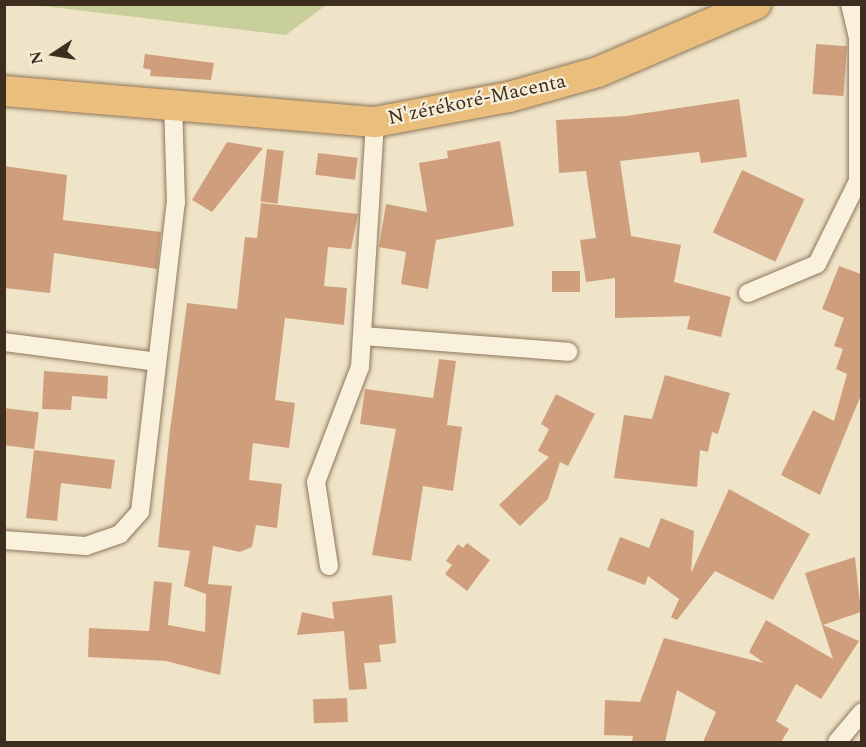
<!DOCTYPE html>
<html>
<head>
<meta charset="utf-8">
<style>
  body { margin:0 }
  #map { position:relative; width:866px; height:747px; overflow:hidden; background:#f0e4c8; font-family:Spectral,serif }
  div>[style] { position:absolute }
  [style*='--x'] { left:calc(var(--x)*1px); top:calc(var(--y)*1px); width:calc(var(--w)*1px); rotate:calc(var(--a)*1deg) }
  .green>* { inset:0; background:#c9cf9b }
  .building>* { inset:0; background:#cf9f7d; transform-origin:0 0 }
  .roads { filter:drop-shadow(0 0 2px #8d765c) drop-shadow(0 0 2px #8d765c) }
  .minor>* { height:18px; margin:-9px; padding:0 9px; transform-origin:9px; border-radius:9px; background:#faf1dc }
  .trunk>* { height:30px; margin:-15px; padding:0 15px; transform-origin:15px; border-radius:15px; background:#eabe7c }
  span { translate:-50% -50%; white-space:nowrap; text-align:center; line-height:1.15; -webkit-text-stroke:4.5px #f7eed8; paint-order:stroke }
  .street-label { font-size:20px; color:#3d2e20 }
  .frame { position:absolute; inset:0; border:6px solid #3d2e20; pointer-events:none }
  .north { position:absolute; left:24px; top:24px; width:60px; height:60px; -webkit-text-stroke:4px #f7eed8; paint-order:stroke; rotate:258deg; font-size:16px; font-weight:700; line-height:24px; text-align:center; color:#3d2e20 }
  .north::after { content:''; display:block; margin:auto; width:21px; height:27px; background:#3d2e20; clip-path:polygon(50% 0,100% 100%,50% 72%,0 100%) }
</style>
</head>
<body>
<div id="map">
  <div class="green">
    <div style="clip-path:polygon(35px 5px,326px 5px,286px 35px)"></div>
  </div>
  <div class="building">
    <div style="left:816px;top:44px;width:31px;height:50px;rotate:4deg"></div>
    <div style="clip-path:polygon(145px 54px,214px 63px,211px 80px,150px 76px,151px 70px,143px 68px)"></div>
    <div style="clip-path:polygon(739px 99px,747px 157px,701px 163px,699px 152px,620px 161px,631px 236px,681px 245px,674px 282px,731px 297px,721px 337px,687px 329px,690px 316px,615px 318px,615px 278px,586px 282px,580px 240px,596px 238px,586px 171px,559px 173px,556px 120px,626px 116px)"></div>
    <div style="clip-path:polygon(500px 141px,514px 226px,436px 240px,428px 289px,401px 284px,406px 252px,379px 247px,386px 204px,427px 212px,419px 163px,448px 158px,447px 151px)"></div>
    <div style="clip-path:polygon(227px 142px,263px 148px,212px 212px,192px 200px)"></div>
    <div style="left:267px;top:149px;width:17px;height:53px;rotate:7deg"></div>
    <div style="left:318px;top:153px;width:40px;height:22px;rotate:7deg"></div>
    <div style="clip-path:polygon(4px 166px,67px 175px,63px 220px,161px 232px,157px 269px,54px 253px,50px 293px,4px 288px)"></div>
    <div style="left:742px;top:170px;width:69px;height:69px;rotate:25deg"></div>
    <div style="clip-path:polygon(261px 203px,358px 214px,351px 249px,328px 247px,324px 286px,347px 288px,344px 325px,285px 318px,275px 400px,295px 403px,289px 448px,253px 443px,249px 480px,282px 484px,277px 528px,256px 525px,252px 547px,240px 552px,213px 546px,208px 584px,232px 586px,220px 675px,166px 661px,88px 657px,89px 628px,149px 631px,154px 581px,172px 583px,168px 625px,205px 632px,206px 594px,184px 586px,190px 551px,158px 547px,170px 430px,187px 303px,237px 309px,245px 237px,257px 238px)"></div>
    <div style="clip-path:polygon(839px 266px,861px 274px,861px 395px,820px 495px,781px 475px,813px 410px,834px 421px,847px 374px,836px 369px,843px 349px,834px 346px,844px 318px,822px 309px)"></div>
    <div style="left:552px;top:271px;width:28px;height:21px"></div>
    <div style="clip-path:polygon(439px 359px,456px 361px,447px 425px,462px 427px,453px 491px,423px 486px,411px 561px,372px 555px,396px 429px,360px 424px,365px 389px,433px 398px)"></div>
    <div style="clip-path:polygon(44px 371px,108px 376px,107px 399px,72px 396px,71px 410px,42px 409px)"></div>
    <div style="clip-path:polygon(665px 375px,730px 393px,718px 434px,712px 432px,708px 452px,700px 450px,697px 487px,614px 478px,624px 415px,652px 419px)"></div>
    <div style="clip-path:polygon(556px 394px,595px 414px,568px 466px,560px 462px,548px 499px,520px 526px,499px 505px,549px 457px,538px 451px,549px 429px,541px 424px)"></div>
    <div style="left:4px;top:408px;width:35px;height:37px;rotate:7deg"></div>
    <div style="clip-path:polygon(34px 450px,115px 460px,111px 489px,61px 483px,57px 521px,26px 518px)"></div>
    <div style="clip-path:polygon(729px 489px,810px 534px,773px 600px,715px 571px,677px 620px,671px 617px,679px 599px,648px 576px,645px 585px,607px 570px,620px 537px,649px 548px,661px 518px,694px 531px,691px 573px)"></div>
    <div style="clip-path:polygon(467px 543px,490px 560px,467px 591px,445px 574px,452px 565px,446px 561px,458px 544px,463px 548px)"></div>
    <div style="clip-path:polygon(855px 557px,861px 612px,823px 625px,859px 641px,821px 699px,796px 684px,776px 721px,789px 729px,781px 742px,703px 742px,716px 712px,677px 690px,665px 742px,632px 742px,633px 736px,604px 735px,605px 700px,640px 702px,664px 638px,764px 663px,749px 652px,766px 620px,833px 659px,805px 573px)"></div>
    <div style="clip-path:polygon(392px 595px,396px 643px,379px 645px,381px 662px,364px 663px,367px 689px,349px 690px,344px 631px,297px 635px,302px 612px,334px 619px,332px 602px)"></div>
    <div style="left:347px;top:698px;width:24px;height:34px;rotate:88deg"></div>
  </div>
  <div class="roads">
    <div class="minor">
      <div style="--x:748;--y:293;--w:75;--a:-22.8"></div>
      <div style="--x:817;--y:264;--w:93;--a:-63.7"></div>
      <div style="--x:858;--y:181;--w:143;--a:-90"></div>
      <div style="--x:858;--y:38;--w:35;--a:-103"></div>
      <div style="--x:362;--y:336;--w:207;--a:4.4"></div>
      <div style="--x:4;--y:342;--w:154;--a:7.4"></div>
      <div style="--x:4;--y:540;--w:82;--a:4.2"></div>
      <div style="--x:86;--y:546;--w:36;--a:-19"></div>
      <div style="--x:120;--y:534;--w:30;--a:-48"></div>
      <div style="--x:140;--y:512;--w:311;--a:-83.4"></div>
      <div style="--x:176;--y:203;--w:101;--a:-91.7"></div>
      <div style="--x:329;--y:566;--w:85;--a:-98.8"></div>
      <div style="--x:316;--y:482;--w:123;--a:-69.1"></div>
      <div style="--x:360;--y:367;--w:245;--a:-86.5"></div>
      <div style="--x:837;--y:742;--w:39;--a:-50"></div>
    </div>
    <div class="trunk">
      <div style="--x:4;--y:91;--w:372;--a:4.8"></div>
      <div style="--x:375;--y:122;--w:136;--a:-10.6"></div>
      <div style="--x:509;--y:97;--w:92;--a:-15.7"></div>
      <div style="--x:598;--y:72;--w:172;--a:-23.3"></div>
    </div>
  </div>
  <div class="street-label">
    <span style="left:477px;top:100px;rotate:-12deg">N'zérékoré-Macenta</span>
  </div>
  <div class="frame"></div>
  <div class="north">N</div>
</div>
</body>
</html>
